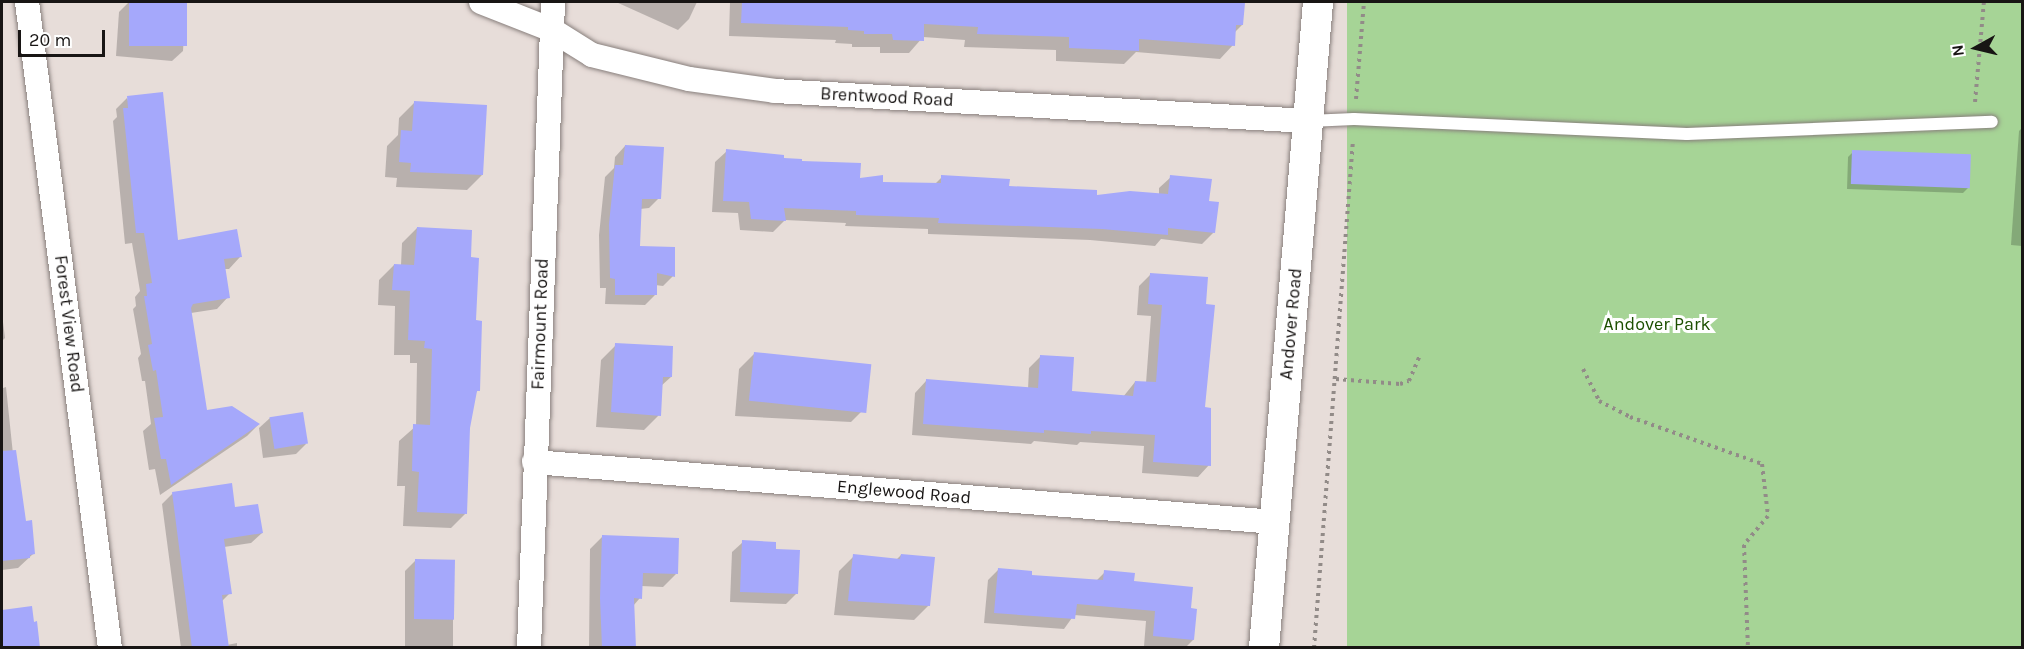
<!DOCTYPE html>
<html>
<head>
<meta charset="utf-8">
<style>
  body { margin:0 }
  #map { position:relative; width:2024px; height:649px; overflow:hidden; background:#e7ddd9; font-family:Karla,sans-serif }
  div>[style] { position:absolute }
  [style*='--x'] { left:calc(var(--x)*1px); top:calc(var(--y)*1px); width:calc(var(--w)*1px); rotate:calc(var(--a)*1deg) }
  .green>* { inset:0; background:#a6d496; transform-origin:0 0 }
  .shadow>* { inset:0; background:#0003 }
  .building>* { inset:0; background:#a5a8fb; transform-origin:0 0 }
  .path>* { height:4px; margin-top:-2px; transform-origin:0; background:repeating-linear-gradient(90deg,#928b88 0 3px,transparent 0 7.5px) }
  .roads { filter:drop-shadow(0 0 2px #887f7c) drop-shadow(0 0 2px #887f7c) }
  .service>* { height:12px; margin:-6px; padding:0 6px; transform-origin:6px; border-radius:6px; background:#fff }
  .minor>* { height:24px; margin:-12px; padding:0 12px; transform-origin:12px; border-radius:12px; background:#fff }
  .tertiary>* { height:30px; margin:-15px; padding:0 15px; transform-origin:15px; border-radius:15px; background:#fff }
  span { translate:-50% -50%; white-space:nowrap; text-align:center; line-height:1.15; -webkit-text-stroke:6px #fff; paint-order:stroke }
  .street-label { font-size:18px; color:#181514 }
  .park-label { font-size:18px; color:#1c4f00 }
  .frame { position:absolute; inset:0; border:3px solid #181514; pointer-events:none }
  .north { position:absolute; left:1946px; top:18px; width:60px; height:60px; -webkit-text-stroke:4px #fff; paint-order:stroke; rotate:262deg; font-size:16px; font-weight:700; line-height:24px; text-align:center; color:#181514 }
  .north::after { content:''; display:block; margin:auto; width:21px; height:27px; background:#181514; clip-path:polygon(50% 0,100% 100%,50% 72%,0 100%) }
  .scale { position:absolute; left:18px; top:30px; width:87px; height:27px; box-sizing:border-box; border:3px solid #181514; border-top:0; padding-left:8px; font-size:18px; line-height:21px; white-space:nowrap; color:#181514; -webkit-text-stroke:4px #fff; paint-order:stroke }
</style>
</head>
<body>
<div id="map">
  <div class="green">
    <div style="left:1347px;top:2px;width:675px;height:648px"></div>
  </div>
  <div class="shadow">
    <div style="clip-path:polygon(129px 2px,186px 2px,183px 51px,172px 61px,116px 56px,119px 12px)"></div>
    <div style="clip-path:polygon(616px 2px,697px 2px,689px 19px,678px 30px)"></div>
    <div style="clip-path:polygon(730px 2px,1236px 2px,1242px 25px,1234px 33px,1233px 45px,1220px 59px,1136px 52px,1124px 64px,1056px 61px,1056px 50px,964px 47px,965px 40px,923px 37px,909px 53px,880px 53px,880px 47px,852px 47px,852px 44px,835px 43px,836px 40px,729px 36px)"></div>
    <div style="clip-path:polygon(127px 98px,177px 241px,240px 257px,229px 269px,224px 269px,228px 297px,217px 309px,191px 313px,206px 411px,258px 425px,247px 436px,160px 495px,155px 469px,149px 470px,143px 431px,151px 424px,145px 381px,142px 381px,138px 358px,141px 354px,133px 309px,136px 306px,135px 297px,140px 291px,132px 243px,125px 244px,113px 121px,117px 117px,116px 109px)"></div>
    <div style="clip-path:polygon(414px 103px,482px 175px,467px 190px,396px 187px,397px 178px,385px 177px,387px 146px,398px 135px,399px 118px)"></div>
    <div style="clip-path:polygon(2022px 128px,2022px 246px,2011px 245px,2019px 131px)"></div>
    <div style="clip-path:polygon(625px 146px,659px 198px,649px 208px,640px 209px,638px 248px,673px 276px,663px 286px,655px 285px,655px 295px,645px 305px,605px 304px,606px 288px,600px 288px,599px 235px,605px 177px,614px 168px,615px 157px)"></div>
    <div style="clip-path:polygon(727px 151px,800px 162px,859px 180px,881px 183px,934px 185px,942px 177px,1008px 188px,1095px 197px,1159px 195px,1159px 188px,1171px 177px,1208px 202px,1214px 232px,1202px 244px,1161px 239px,1155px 246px,1090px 240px,928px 234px,928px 229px,845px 226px,846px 223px,785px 220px,773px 232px,740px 230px,738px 213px,712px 212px,715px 162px)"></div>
    <div style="clip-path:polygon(1853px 152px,1968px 188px,1963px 193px,1847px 189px,1848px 157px)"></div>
    <div style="clip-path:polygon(417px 228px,469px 259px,478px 390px,475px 394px,469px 428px,466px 513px,451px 528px,403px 526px,405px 486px,397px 486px,399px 441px,416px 426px,417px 363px,410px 363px,410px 355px,394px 355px,395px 306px,378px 305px,379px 280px,394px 265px,401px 265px,402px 243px)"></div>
    <div style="clip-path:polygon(1150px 275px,1203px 408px,1209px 465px,1198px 477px,1142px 473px,1144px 446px,1080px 442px,1077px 445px,1034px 441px,1031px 444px,912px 435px,915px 393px,926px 381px,1028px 389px,1029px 368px,1041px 356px,1070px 392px,1123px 397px,1135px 382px,1146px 383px,1151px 316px,1137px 315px,1139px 286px)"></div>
    <div style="clip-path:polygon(2px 314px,5px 338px,2px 341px)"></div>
    <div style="clip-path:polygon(616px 345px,671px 377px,661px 386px,659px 415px,644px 430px,596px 427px,601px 360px)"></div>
    <div style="clip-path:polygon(754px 354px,866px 407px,851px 422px,735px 416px,739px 369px)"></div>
    <div style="clip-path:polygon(2px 380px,3px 388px,6px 387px,13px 454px,24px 522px,33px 554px,18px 568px,2px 570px)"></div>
    <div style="clip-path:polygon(270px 418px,306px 444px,296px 454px,263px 458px,259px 428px)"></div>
    <div style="clip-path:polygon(173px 493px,234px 509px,262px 533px,251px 543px,224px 547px,230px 593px,221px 602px,227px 645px,237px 643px,237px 648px,181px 648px,162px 504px)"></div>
    <div style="clip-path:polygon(603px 536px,676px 574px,663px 587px,641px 586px,640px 598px,633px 606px,635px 648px,589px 648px,590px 549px)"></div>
    <div style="clip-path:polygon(743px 542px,775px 550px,797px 593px,786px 604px,730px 602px,732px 552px)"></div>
    <div style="clip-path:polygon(901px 555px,929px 605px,914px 620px,834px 615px,839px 571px,854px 556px,896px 560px)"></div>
    <div style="clip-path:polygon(415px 561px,453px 561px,453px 648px,405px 648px,405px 571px)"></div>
    <div style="clip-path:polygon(998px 570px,1030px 576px,1096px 581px,1105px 572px,1189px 609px,1193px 640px,1185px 648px,1144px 646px,1146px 621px,1074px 615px,1064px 629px,984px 623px,988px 580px)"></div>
    <div style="clip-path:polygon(30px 607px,39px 648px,2px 648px,2px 611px)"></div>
  </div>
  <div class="building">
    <div style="left:129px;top:2px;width:58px;height:44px"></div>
    <div style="clip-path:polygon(742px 2px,1237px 2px,1245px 3px,1243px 25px,1236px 25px,1235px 46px,1139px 39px,1139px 51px,1069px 48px,1069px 37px,977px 34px,978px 27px,924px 24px,924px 41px,893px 40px,892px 34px,864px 34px,864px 31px,848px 30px,848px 27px,741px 23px)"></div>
    <div style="clip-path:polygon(163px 92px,178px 240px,237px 229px,242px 257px,224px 259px,230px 298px,193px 304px,191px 308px,207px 410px,232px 406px,260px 424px,171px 485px,166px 459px,161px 459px,154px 418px,163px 417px,156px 370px,153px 371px,148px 345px,152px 344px,144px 296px,147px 296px,146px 284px,152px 283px,144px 233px,136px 233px,123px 108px,128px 108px,127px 96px)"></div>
    <div style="clip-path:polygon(414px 101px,487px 105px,483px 175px,410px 172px,411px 163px,399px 162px,401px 130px,412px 131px)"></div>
    <div style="clip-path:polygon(625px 145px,664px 147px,661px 199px,642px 199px,640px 246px,675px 247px,675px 277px,657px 273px,657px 295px,615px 295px,615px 279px,610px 278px,609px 224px,615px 165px,623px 165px)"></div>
    <div style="clip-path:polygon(726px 149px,784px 155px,784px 158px,802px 159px,802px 161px,861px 163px,860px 178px,883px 175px,883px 182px,941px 183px,941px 175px,1010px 179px,1009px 186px,1097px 190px,1097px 195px,1130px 191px,1168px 194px,1170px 175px,1212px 179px,1209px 201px,1219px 202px,1215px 233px,1168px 228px,1168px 235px,1102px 229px,938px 223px,939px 218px,856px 215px,856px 211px,784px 208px,786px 221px,751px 219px,749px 202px,723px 201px)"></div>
    <div style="left:1852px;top:150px;width:119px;height:34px;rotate:2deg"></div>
    <div style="clip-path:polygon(417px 227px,472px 230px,471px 257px,479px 258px,476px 320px,482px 321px,480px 391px,477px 391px,470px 428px,467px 514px,417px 512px,419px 472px,412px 471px,413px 424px,430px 425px,432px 349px,424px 348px,425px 341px,408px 340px,410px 291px,392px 290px,394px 264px,414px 265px)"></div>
    <div style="clip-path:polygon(1150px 273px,1208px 277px,1206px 304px,1215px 305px,1205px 407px,1211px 408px,1211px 466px,1153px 462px,1155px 435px,1091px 431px,1091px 434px,1044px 430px,1044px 433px,923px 424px,926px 379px,1038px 388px,1040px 355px,1074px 357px,1072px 391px,1133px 396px,1135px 381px,1156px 382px,1162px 305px,1148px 304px)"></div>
    <div style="clip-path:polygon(615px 343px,673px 346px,672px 377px,663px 377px,661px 416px,611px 412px)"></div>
    <div style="left:754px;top:352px;width:118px;height:49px;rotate:6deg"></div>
    <div style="left:303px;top:412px;width:32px;height:34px;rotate:81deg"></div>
    <div style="clip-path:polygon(16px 450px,26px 521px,32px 520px,35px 554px,30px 555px,30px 558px,2px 561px,2px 451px)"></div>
    <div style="clip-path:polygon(232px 483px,235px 507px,258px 504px,263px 533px,224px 539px,232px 594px,222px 595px,229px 648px,192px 648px,172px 492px)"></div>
    <div style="clip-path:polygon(602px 535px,679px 538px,678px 574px,643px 573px,642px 599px,634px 598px,636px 648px,602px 648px,600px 598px)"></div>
    <div style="clip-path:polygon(742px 540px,776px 542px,776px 549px,800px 550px,798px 594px,740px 592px)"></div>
    <div style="clip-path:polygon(853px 554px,900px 559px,901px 554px,935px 557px,930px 606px,848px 601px)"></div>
    <div style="left:415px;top:559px;width:40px;height:60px;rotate:1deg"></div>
    <div style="clip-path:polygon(998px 568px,1032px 571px,1032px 575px,1103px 580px,1104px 570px,1135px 573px,1134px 581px,1193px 587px,1191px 608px,1197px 609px,1194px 640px,1153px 636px,1155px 611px,1077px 604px,1075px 619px,994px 613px)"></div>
    <div style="clip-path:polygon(32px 606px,34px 622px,37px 621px,40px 648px,2px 648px,2px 610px)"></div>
  </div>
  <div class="path">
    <div style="--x:1356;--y:99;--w:97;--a:-85.3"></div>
    <div style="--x:1975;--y:102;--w:100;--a:-84.9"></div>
    <div style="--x:1583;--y:369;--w:36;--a:63"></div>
    <div style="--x:1599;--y:401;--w:35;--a:27"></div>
    <div style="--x:1630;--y:417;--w:140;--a:19.6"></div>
    <div style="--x:1762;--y:464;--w:52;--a:83.4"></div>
    <div style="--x:1768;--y:516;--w:38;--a:130"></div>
    <div style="--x:1744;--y:545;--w:103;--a:87.8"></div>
    <div style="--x:1336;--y:379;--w:64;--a:4.5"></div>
    <div style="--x:1400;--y:384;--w:9;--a:-18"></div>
    <div style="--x:1409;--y:381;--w:28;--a:-67"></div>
    <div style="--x:1314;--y:648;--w:509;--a:-85.61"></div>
  </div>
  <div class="roads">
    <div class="service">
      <div style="--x:1309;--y:121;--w:45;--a:-2.5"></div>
      <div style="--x:1354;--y:119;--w:333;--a:2.6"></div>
      <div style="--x:1687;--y:134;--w:305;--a:-2.3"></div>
    </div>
    <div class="minor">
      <div style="--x:27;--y:2;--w:651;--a:82.68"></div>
      <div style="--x:481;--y:2;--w:76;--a:21.5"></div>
      <div style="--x:552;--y:30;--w:47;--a:32"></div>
      <div style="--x:592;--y:55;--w:100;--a:13.9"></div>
      <div style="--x:689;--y:79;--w:87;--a:7.9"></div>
      <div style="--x:775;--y:91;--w:534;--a:3.22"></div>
      <div style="--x:534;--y:462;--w:743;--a:4.63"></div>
      <div style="--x:529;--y:648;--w:646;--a:-87.87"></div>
    </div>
    <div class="tertiary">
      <div style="--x:1264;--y:648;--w:648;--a:-85.22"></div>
    </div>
  </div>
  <div class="street-label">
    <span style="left:887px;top:97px;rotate:3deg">Brentwood Road</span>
    <span style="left:69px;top:324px;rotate:83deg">Forest View Road</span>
    <span style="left:540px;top:324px;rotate:-88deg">Fairmount Road</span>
    <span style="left:1291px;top:324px;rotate:-85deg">Andover Road</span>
    <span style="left:904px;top:492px;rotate:5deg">Englewood Road</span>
  </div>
  <div class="park-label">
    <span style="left:1657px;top:324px">Andover Park</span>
  </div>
  <div class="frame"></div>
  <div class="north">N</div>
  <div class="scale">20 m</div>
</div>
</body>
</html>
